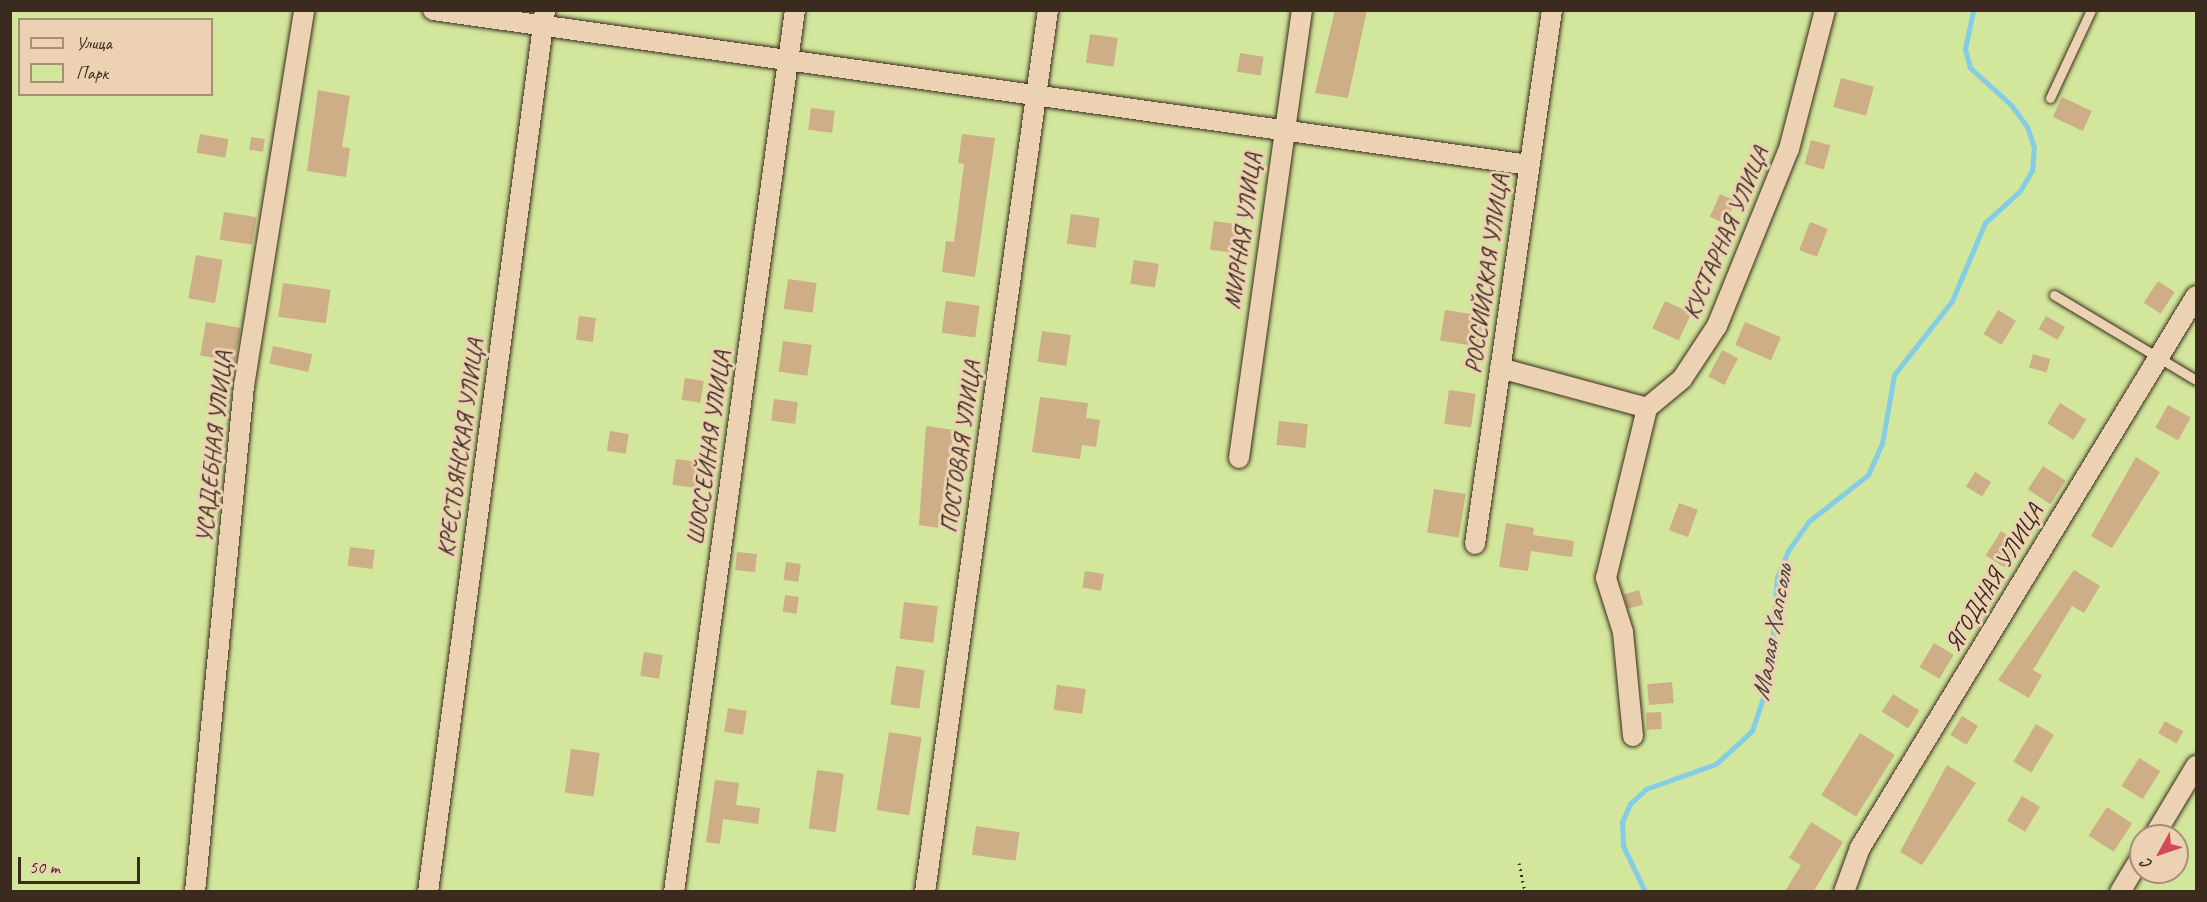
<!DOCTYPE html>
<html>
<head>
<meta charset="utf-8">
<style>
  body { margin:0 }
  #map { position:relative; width:2207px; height:902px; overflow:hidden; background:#edd1b3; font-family:Caveat,sans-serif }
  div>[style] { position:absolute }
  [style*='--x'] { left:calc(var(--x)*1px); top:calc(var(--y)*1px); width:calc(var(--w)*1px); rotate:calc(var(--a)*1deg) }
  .green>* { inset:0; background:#d2e79b }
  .stream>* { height:4.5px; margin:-2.25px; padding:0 2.25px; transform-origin:2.25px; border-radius:2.25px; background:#84cde4 }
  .building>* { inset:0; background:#ceae86; transform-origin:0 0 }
  .path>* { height:3px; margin-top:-1.5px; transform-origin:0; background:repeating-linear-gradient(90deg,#3b2a1e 0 1.5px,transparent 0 6px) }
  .roads { filter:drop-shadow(0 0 2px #3b2a1e) drop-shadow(0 0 2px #3b2a1e) }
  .service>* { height:9px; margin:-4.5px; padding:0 4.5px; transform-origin:4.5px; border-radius:4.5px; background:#edd1b3 }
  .minor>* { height:20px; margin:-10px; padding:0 10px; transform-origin:10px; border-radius:10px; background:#edd1b3 }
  span { translate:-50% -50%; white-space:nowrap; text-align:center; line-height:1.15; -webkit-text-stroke:6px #edd1b3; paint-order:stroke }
  .street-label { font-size:24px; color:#3b2a1e }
  .water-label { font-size:26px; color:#46423c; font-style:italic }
  .frame { position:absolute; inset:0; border:12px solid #3b2a1e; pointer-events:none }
  .legend { position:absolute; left:18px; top:18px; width:195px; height:78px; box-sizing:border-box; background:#edd1b3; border:2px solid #a68e77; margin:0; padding:8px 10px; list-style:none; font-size:18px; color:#3b2a1e }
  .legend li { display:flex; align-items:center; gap:12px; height:30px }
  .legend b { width:30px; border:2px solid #a68e77 }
  .north { position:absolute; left:2129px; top:824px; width:60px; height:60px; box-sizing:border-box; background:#edd1b3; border:2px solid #a68e77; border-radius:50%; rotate:230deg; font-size:16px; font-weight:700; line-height:24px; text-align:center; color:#3b2a1e }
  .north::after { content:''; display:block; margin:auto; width:21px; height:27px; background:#d1495b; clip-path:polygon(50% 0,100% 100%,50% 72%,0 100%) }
  .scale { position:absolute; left:18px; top:857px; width:122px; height:27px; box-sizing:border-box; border:3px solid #3b2a1e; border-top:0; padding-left:8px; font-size:18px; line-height:21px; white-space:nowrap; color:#3b2a1e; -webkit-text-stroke:4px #edd1b3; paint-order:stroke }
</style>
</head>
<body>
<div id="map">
  <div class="green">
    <div style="clip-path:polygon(evenodd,10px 11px,2196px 11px,2196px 891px,11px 891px,10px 11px,20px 20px,212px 20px,212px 94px,20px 94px,20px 20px,10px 11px,2141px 836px,2177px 836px,2177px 872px,2141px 872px,2141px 836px)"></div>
  </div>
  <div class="stream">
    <div style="--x:1645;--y:892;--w:51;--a:-115.6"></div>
    <div style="--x:1623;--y:846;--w:24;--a:-92"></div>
    <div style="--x:1622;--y:822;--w:20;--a:-66"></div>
    <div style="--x:1630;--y:804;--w:22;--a:-43"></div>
    <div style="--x:1646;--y:789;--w:74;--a:-19.7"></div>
    <div style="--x:1716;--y:764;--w:49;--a:-42.5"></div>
    <div style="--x:1752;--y:731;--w:57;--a:-71.6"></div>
    <div style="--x:1770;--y:677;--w:99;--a:-86"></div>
    <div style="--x:1777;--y:578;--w:29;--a:-68"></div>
    <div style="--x:1788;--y:551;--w:35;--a:-55"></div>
    <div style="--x:1808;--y:522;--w:76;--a:-38.1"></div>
    <div style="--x:1868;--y:475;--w:34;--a:-66"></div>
    <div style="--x:1882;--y:444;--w:70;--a:-80.1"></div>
    <div style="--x:1894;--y:375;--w:94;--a:-51.9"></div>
    <div style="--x:1952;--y:301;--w:85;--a:-67.1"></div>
    <div style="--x:1985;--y:223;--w:47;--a:-42.4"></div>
    <div style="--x:2020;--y:191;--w:24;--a:-60"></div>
    <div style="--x:2032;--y:170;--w:22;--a:-85"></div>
    <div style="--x:2034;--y:148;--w:22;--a:-108"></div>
    <div style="--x:2027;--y:127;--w:26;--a:-126"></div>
    <div style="--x:2012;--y:106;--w:57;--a:-137.9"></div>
    <div style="--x:1970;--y:68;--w:20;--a:-105"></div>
    <div style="--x:1965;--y:49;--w:40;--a:-78"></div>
  </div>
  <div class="building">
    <div style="clip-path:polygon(1335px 10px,1367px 10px,1348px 98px,1315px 93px)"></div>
    <div style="left:1090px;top:34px;width:28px;height:29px;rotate:8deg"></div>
    <div style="left:1240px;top:53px;width:24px;height:19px;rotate:9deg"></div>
    <div style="left:1841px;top:78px;width:34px;height:30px;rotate:15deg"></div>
    <div style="clip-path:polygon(318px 90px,350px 96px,342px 147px,350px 148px,346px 177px,307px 171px)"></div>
    <div style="left:2062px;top:97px;width:33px;height:22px;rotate:25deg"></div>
    <div style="left:811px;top:108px;width:24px;height:22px;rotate:7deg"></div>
    <div style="left:200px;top:134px;width:29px;height:19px;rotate:10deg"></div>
    <div style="clip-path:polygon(962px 134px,995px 138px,975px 277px,942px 272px,946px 241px,954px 242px,964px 164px,958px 163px)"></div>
    <div style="left:251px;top:137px;width:14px;height:13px;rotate:8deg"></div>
    <div style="left:1811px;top:140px;width:20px;height:25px;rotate:15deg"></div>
    <div style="left:1720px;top:194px;width:17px;height:25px;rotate:24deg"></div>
    <div style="left:224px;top:212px;width:33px;height:28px;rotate:9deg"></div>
    <div style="left:1071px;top:214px;width:29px;height:30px;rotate:8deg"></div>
    <div style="left:1214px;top:221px;width:28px;height:29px;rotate:8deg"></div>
    <div style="left:1810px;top:222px;width:19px;height:30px;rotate:21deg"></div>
    <div style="left:196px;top:255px;width:27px;height:44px;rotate:10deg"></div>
    <div style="left:1134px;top:260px;width:25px;height:24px;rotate:9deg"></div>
    <div style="left:788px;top:279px;width:29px;height:30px;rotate:8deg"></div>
    <div style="left:2158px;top:281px;width:20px;height:26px;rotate:33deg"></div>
    <div style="left:283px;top:283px;width:48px;height:34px;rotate:8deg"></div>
    <div style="left:946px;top:301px;width:34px;height:32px;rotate:8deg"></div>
    <div style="left:1665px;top:301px;width:29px;height:30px;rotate:25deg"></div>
    <div style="left:1445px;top:310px;width:39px;height:31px;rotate:9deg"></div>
    <div style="left:1998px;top:310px;width:21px;height:28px;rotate:31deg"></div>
    <div style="left:579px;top:316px;width:17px;height:24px;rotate:7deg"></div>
    <div style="left:2046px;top:316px;width:22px;height:15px;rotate:30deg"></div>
    <div style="left:206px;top:322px;width:35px;height:34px;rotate:10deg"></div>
    <div style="left:1745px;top:322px;width:39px;height:25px;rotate:23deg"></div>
    <div style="left:1042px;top:331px;width:29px;height:31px;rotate:8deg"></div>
    <div style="left:783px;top:341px;width:29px;height:31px;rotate:8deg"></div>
    <div style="left:273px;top:346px;width:40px;height:18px;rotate:12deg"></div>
    <div style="left:1722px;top:350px;width:18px;height:30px;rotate:27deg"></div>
    <div style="left:2033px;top:354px;width:18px;height:14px;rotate:16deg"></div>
    <div style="left:685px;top:378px;width:19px;height:22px;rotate:9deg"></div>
    <div style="left:1449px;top:390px;width:27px;height:34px;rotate:8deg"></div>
    <div style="clip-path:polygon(1040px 397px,1088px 403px,1086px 418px,1100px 420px,1096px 447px,1082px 445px,1080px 459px,1032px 452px)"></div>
    <div style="left:774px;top:399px;width:24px;height:22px;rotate:7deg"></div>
    <div style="left:2060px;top:403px;width:31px;height:24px;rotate:32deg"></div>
    <div style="left:2168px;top:405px;width:26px;height:26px;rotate:29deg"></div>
    <div style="left:1279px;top:421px;width:29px;height:24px;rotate:6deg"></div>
    <div style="clip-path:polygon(926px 426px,954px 430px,938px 528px,919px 525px)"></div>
    <div style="left:610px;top:431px;width:19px;height:20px;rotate:9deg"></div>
    <div style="clip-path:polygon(2136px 457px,2160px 472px,2112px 548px,2091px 536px)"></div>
    <div style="left:676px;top:459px;width:29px;height:26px;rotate:8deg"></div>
    <div style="left:2043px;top:466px;width:27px;height:28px;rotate:33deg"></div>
    <div style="left:1975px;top:472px;width:19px;height:17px;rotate:32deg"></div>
    <div style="left:1434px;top:489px;width:32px;height:44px;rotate:9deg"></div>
    <div style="left:1679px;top:503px;width:20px;height:29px;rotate:20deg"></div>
    <div style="clip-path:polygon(1506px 523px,1534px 528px,1533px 535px,1574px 541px,1572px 557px,1531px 551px,1528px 571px,1499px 567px)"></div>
    <div style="left:2001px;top:531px;width:22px;height:29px;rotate:32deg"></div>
    <div style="left:350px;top:547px;width:25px;height:19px;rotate:7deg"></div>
    <div style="left:737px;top:552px;width:20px;height:18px;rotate:6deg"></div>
    <div style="left:786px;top:562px;width:15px;height:18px;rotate:8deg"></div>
    <div style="clip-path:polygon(2074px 570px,2100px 586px,2084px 613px,2072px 606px,2033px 670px,2042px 675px,2029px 698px,1998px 680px)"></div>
    <div style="left:1085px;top:571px;width:19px;height:17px;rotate:9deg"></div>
    <div style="left:1639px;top:590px;width:15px;height:16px;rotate:74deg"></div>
    <div style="left:785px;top:595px;width:14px;height:17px;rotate:8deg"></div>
    <div style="left:904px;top:602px;width:34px;height:37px;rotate:7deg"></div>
    <div style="left:1934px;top:643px;width:23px;height:28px;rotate:31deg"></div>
    <div style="left:644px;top:652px;width:19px;height:24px;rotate:9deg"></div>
    <div style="left:896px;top:666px;width:29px;height:39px;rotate:8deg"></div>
    <div style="left:1672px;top:682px;width:21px;height:25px;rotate:85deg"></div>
    <div style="left:1057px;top:685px;width:29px;height:25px;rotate:8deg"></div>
    <div style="left:1893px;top:694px;width:31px;height:21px;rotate:32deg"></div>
    <div style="left:728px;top:708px;width:19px;height:24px;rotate:9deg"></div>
    <div style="left:1661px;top:712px;width:17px;height:15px;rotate:87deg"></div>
    <div style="left:1962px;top:716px;width:19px;height:22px;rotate:32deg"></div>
    <div style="left:2165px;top:721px;width:21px;height:14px;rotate:29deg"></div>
    <div style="left:2036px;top:724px;width:21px;height:44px;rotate:31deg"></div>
    <div style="left:889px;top:732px;width:33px;height:79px;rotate:9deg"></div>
    <div style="left:1860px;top:733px;width:41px;height:73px;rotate:32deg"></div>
    <div style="left:571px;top:749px;width:29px;height:44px;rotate:8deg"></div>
    <div style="left:2139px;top:758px;width:25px;height:33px;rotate:32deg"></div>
    <div style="clip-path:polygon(1947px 765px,1976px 783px,1922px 865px,1900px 852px)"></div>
    <div style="left:817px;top:770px;width:27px;height:59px;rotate:8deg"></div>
    <div style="clip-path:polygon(715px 780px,739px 783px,736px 805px,760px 808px,758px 824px,723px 819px,720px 844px,706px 842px)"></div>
    <div style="left:2022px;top:796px;width:21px;height:29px;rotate:31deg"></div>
    <div style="left:2107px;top:807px;width:30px;height:34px;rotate:33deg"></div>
    <div style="clip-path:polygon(1811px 822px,1843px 842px,1814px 891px,1785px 891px,1801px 865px,1789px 858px)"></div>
    <div style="left:976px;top:826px;width:44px;height:29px;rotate:8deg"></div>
  </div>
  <div class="path">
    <div style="--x:1519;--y:863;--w:30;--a:78"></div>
  </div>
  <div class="roads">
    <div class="service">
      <div style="--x:2050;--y:98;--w:97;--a:-65"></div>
      <div style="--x:2054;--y:295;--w:165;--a:30.9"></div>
    </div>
    <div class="minor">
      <div style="--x:433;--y:10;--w:1107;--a:8.05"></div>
      <div style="--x:1500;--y:368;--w:152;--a:15.2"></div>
      <div style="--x:1239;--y:458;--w:452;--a:-82"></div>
      <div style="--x:1475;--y:544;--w:540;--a:-81.79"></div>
      <div style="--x:1633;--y:736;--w:104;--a:-95.5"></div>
      <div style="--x:1623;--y:632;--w:57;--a:-107.5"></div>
      <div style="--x:1606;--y:578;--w:175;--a:-76.4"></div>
      <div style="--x:1647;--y:408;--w:45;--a:-39.6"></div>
      <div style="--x:1682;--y:379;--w:64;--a:-56.6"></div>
      <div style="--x:1717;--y:326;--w:191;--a:-67.9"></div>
      <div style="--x:1789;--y:149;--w:144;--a:-75.5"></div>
      <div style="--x:2154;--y:836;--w:82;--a:-59"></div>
      <div style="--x:195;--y:892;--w:508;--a:-84.47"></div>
      <div style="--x:244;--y:386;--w:381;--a:-80.9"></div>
      <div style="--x:428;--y:892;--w:890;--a:-82.44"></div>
      <div style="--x:674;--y:892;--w:890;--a:-82.19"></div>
      <div style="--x:925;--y:892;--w:891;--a:-82.06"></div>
      <div style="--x:1844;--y:892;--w:47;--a:-70"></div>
      <div style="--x:1860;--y:848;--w:646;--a:-58.67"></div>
      <div style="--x:2120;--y:892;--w:41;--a:-59"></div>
    </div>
  </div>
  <div class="street-label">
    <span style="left:1243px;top:231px;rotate:-82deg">МИРНАЯ УЛИЦА</span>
    <span style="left:1726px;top:233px;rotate:-67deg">КУСТАРНАЯ УЛИЦА</span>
    <span style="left:1487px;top:274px;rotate:-82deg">РОССИЙСКАЯ УЛИЦА</span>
    <span style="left:214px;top:447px;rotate:-84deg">УСАДЕБНАЯ УЛИЦА</span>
    <span style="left:961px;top:447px;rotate:-82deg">ПОСТОВАЯ УЛИЦА</span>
    <span style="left:461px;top:448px;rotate:-82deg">КРЕСТЬЯНСКАЯ УЛИЦА</span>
    <span style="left:709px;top:448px;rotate:-82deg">ШОССЕЙНАЯ УЛИЦА</span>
    <span style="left:1994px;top:578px;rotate:-59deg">ЯГОДНАЯ УЛИЦА</span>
  </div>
  <div class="water-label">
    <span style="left:1772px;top:633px;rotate:-80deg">Малая Хапсоль</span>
  </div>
  <div class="frame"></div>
  <ul class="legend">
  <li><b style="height:8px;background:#edd1b3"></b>Улица</li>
  <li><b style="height:16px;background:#d2e79b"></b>Парк</li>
  </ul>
  <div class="north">С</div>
  <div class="scale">50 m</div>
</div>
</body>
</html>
